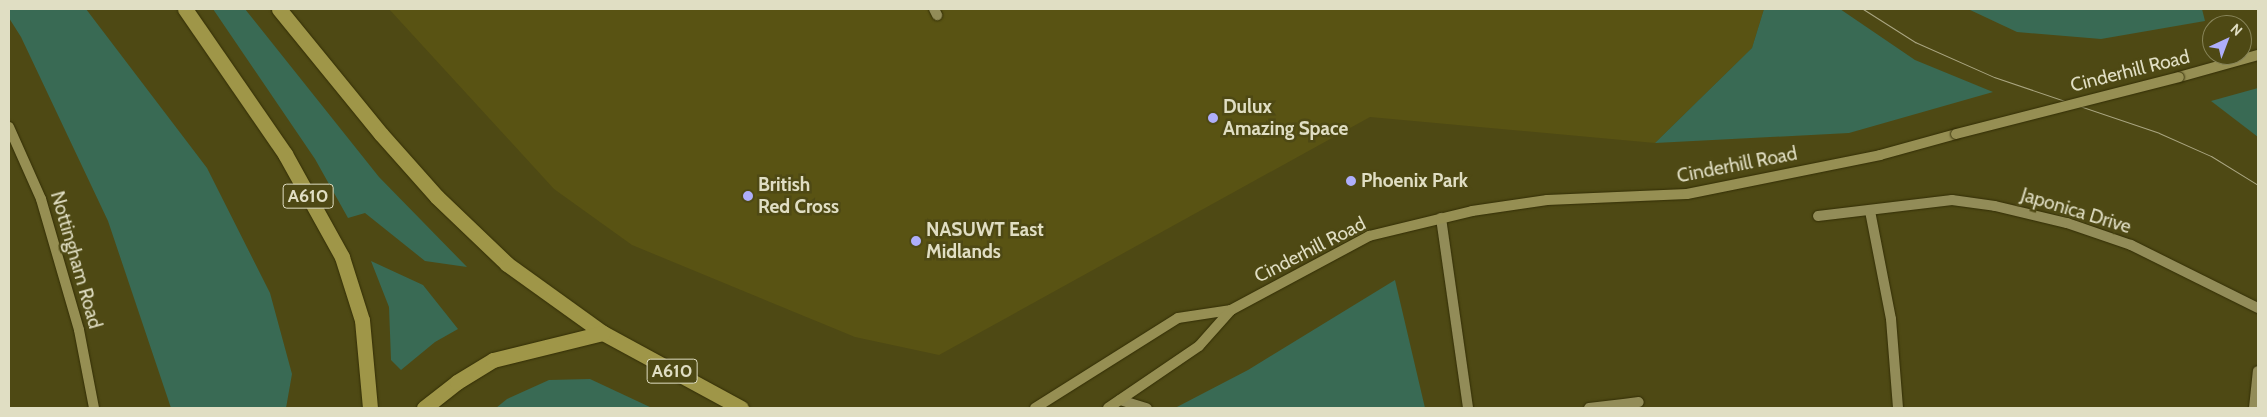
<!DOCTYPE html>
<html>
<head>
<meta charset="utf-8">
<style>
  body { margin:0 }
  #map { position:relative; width:2267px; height:417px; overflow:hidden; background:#4e4914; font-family:Cabin,sans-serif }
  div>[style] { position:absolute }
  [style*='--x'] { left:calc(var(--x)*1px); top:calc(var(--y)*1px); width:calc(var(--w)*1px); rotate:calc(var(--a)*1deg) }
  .built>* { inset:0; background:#595313 }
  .green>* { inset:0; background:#396a54 }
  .roads { filter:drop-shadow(0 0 1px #332e06) drop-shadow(0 0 1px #332e06) }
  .lane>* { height:10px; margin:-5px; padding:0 5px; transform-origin:5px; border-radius:5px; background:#928c58 }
  .street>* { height:10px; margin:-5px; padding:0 5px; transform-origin:5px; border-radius:5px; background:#928c58 }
  .secondary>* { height:10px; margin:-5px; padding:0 5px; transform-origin:5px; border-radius:5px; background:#968f53 }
  .highway>* { height:15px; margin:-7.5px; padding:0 7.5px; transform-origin:7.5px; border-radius:7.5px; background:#9f9648 }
  .tram>* { height:1px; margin:-0.5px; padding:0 0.5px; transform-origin:0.5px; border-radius:0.5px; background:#aaa682 }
  .bridges { filter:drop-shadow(0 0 1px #332e06) drop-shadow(0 0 1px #332e06) }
  .secondary-bridge>* { height:10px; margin:-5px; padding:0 5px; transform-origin:5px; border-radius:5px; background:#968f53 }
  .dots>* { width:14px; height:14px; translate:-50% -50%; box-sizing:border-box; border:2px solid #4e4914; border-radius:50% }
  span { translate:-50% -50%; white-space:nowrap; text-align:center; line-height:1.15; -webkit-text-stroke:5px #4e4914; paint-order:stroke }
  .shield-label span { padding:1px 4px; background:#4e4914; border:1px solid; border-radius:4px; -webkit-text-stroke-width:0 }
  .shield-label { font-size:18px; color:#e0dec3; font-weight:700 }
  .street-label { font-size:19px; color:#e0dec3 }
  .poi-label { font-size:19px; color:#e0dec3; font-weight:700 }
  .left { translate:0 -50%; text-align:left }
  .frame { position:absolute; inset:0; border:10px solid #e0dec3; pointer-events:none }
  .north { position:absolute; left:2202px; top:15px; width:50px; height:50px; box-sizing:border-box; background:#4e4914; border:1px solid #88855a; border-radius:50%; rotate:43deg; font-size:14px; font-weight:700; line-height:20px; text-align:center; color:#e0dec3 }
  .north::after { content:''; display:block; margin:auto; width:18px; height:22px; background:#aeaefb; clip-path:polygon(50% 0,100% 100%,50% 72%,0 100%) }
</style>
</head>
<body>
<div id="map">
  <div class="built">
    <div style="clip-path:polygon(389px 9px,1764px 9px,1752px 48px,1655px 143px,1370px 117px,939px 355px,855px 337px,632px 245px,554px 189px)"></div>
  </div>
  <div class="green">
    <div style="clip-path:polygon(9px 9px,86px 9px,207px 168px,270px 293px,292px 374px,286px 408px,171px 408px,108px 221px,21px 37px,9px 18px)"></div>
    <div style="clip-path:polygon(213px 9px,245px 9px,379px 177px,467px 267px,425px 261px,365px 213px,348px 218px,315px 159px)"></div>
    <div style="clip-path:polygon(1764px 9px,1840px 9px,1915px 60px,1993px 92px,1849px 133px,1655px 143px,1752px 48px)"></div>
    <div style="clip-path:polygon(1968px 9px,2202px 9px,2205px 21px,2101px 39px,2017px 32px)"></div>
    <div style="clip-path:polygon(2258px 88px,2258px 137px,2211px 101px)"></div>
    <div style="clip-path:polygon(371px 261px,423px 285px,458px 329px,435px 342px,401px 370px,391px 360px,389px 307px)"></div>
    <div style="clip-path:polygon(1395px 280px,1425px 408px,1175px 408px,1248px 370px)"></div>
    <div style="clip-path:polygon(590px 379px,652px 408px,496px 408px,507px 399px,549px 380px)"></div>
  </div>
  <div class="roads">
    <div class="lane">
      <div style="--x:934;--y:9;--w:7;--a:63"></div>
      <div style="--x:1441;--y:218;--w:192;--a:81.9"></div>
      <div style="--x:1891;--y:319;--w:89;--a:85.5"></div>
      <div style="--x:1120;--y:400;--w:28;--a:17"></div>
      <div style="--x:1589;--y:408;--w:50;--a:-6.8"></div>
    </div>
    <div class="street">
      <div style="--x:1870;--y:211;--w:110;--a:79"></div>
      <div style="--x:1818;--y:216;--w:135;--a:-6.8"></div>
      <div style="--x:1952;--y:200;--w:43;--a:7.9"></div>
      <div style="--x:1995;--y:206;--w:74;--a:13.3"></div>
      <div style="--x:2067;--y:223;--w:68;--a:19"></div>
      <div style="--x:2131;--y:245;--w:142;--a:26.4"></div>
      <div style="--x:2254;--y:408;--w:37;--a:-84"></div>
    </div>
    <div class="secondary">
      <div style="--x:2179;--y:77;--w:82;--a:-15.6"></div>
      <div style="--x:9;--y:127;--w:79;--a:66"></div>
      <div style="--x:41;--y:199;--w:136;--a:73.8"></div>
      <div style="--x:79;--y:330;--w:79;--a:79.1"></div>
      <div style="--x:1035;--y:408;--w:169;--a:-32.2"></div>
      <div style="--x:1178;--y:318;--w:54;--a:-8.6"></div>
      <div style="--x:1231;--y:310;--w:157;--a:-28.2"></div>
      <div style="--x:1369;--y:236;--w:106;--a:-13.6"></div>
      <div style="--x:1472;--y:211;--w:76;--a:-8.3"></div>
      <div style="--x:1547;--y:200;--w:140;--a:-2.5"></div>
      <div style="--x:1687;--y:194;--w:197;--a:-11.4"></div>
      <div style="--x:1880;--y:155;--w:79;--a:-15.4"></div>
      <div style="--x:1108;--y:408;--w:110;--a:-34.3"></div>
      <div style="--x:1199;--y:346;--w:48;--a:-48.4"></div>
    </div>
    <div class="highway">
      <div style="--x:185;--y:9;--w:176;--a:55.4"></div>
      <div style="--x:285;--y:154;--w:118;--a:61"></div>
      <div style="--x:342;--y:257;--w:66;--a:72.4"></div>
      <div style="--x:362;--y:320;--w:88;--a:84.8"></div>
      <div style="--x:279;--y:9;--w:161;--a:50.8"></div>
      <div style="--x:381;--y:134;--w:84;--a:48.4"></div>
      <div style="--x:437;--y:197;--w:97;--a:43.7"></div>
      <div style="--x:507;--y:264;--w:118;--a:35.7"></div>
      <div style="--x:603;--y:333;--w:157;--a:28.5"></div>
      <div style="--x:424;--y:408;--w:42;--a:-38.2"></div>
      <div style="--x:457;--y:382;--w:42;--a:-31.4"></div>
      <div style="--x:493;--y:360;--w:113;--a:-13.8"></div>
    </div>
  </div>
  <div class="tram">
    <div style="--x:1863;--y:9;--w:62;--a:32.4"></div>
    <div style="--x:1915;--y:42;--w:86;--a:23.9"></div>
    <div style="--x:1994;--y:77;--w:174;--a:18.7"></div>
    <div style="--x:2159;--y:133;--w:57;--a:23.9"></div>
    <div style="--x:2211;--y:156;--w:55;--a:31.7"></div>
  </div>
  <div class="bridges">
    <div class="secondary-bridge">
      <div style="--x:1956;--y:134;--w:230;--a:-14.3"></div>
    </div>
  </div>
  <div class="dots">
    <div style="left:1213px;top:118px;background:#aeaefb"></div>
    <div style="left:1351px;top:181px;background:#aeaefb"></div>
    <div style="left:748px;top:196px;background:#aeaefb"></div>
    <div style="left:916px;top:241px;background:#aeaefb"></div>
  </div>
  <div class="shield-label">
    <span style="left:308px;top:196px">A610</span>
    <span style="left:672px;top:371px">A610</span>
  </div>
  <div class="street-label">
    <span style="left:2130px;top:71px;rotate:-14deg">Cinderhill Road</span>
    <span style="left:1737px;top:165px;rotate:-11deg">Cinderhill Road</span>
    <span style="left:2076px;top:211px;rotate:17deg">Japonica Drive</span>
    <span style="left:1310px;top:250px;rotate:-27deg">Cinderhill Road</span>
    <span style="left:76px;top:260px;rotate:74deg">Nottingham Road</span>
  </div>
  <div class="poi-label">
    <span class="left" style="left:1223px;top:118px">Dulux<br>Amazing Space</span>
    <span class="left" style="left:1361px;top:181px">Phoenix Park</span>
    <span class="left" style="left:758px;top:196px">British<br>Red Cross</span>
    <span class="left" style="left:926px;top:241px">NASUWT East<br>Midlands</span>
  </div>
  <div class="frame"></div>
  <div class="north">N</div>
</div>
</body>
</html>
